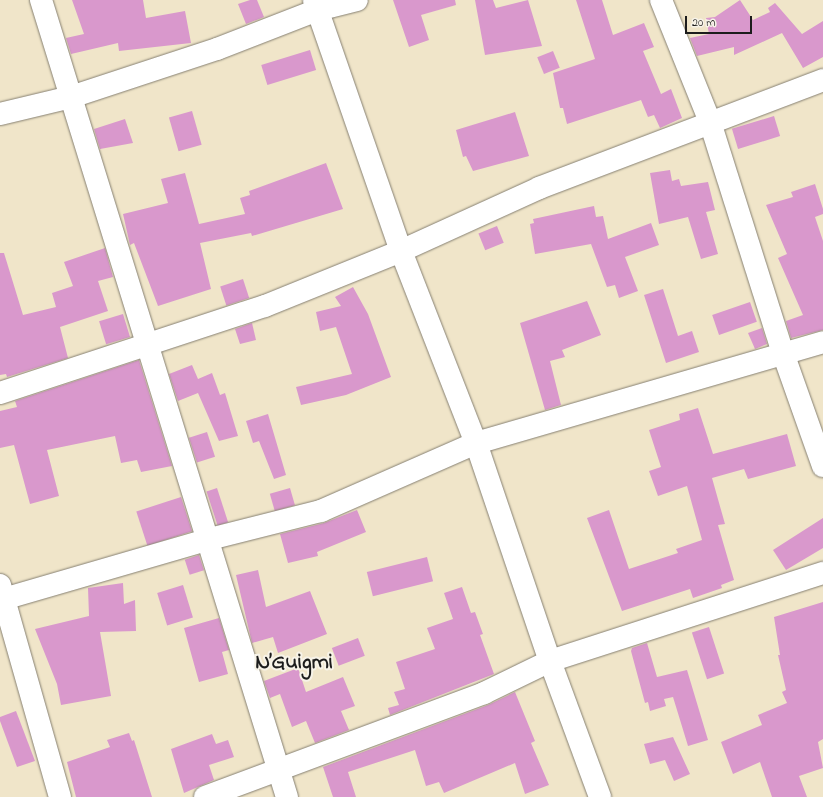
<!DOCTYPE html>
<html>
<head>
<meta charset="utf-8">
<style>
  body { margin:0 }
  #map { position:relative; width:823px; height:797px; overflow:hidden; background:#f0e5c9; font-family:"Indie Flower",sans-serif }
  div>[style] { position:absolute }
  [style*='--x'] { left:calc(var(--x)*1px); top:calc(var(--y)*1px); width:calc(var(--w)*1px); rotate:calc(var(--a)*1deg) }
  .building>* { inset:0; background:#d998cc; transform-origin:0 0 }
  .roads { filter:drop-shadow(0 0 1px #868072) drop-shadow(0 0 1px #868072) }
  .minor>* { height:22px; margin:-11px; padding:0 11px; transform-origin:11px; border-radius:11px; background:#fff }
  span { translate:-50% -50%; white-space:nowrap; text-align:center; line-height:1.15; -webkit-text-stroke:4px #f7f3e8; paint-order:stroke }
  .town-label { font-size:22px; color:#1c1c1c; font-weight:700 }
  .scale { position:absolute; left:685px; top:16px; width:67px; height:18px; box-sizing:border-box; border:2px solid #1c1c1c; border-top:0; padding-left:5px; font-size:12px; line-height:14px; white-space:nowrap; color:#1c1c1c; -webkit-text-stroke:3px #f7f3e8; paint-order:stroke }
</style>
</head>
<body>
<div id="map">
  <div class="building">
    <div style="clip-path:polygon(72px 0,143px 0,146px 18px,185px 11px,191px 43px,119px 51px,118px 43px,71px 54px,66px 38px,84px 34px)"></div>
    <div style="clip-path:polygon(250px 0,257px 0,264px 17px,246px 24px,238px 4px)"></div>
    <div style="clip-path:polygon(393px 0,455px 0,456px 5px,421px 15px,429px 40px,409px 47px)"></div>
    <div style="clip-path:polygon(475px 0,493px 0,496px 8px,528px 0,542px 46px,485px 55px)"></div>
    <div style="clip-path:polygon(576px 0,602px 0,613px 35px,644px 23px,654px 47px,643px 51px,661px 94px,671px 89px,682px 118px,660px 128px,654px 115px,648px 117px,641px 100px,567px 124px,563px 108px,560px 108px,553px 73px,595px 59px)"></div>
    <div style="clip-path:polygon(740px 0,753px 20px,770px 12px,768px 8px,775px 3px,802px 34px,823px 21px,823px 57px,803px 68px,782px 33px,734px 55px,734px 47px,697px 56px,690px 38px,709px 34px,706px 18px,715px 17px)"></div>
    <div style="left:310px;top:50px;width:21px;height:51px;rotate:73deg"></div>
    <div style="left:553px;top:51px;width:18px;height:17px;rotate:68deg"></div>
    <div style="left:192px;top:111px;width:35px;height:24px;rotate:74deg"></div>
    <div style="clip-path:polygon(515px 112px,529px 156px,473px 171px,466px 156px,463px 157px,456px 130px)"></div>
    <div style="left:774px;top:116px;width:21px;height:44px;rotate:73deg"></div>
    <div style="clip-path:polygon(125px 119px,133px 143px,100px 149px,94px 129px)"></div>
    <div style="clip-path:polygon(326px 163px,343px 209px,252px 236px,251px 233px,200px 243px,211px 289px,158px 306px,134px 243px,130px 245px,123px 214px,168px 203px,161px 179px,185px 173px,199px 224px,245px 214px,240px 198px,250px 195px,249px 191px)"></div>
    <div style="clip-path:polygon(670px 170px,672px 181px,679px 179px,681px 186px,708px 182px,715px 210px,706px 212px,718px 254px,701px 259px,688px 217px,659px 224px,650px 173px)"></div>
    <div style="clip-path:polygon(815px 184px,823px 209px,823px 214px,815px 217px,823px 241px,823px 330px,791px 338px,786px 321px,803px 315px,778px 258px,787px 254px,766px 205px,793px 197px,791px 192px)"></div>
    <div style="clip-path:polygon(594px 206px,596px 217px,603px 216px,608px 239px,651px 223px,659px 245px,625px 257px,638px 291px,619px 298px,615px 285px,607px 287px,591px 244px,535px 254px,530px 224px,534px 223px,533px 219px)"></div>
    <div style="left:497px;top:226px;width:18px;height:20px;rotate:68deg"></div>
    <div style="clip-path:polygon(105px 248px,113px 277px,98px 281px,108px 311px,60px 327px,68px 358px,7px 377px,6px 374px,0 375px,0 253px,4px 253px,23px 315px,56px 307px,52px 293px,73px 286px,64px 262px)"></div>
    <div style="left:243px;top:279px;width:20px;height:24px;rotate:72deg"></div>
    <div style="clip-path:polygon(353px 287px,368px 314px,391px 377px,346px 395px,301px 405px,296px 387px,352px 374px,336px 327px,320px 331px,316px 312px,341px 306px,335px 297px)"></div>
    <div style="clip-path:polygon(663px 289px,678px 336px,692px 331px,699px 352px,666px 363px,644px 295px)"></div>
    <div style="clip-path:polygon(587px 301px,601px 335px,562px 350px,565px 357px,550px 361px,561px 405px,545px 410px,520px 323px)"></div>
    <div style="left:750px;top:302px;width:21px;height:40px;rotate:71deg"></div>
    <div style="left:123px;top:314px;width:24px;height:25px;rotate:73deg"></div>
    <div style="clip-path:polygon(252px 323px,256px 340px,240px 344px,235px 329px)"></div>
    <div style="clip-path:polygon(762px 328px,767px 344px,755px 349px,748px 333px)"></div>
    <div style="clip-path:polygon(139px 360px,172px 466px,141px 472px,137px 460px,121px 463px,115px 436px,47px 450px,59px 496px,30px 504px,14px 445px,0 448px,0 411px,17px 407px,15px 401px)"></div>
    <div style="clip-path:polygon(192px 365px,198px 379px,212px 373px,220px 395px,225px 393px,238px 436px,219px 441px,198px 393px,178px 401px,169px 374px)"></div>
    <div style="clip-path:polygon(698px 408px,713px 454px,787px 434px,796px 466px,748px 479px,744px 469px,712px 478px,725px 524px,718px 525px,734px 580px,721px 585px,722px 588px,693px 598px,690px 589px,622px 611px,587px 518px,609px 510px,629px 569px,678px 553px,676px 549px,702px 540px,687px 486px,658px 496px,649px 471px,661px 467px,649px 430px,680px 420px,679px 414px)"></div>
    <div style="clip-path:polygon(268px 414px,286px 475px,274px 479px,259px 441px,253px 443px,246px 421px)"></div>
    <div style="left:207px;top:432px;width:26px;height:19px;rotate:72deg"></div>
    <div style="left:217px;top:488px;width:36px;height:11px;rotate:72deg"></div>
    <div style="left:290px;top:488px;width:18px;height:21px;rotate:74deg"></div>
    <div style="left:181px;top:497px;width:36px;height:47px;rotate:72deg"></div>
    <div style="clip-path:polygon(357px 510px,366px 532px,317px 552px,318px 556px,288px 563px,280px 534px,324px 523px)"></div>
    <div style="clip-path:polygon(823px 518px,823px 548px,786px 570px,773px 550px)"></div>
    <div style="left:199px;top:555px;width:16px;height:15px;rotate:72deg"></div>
    <div style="left:427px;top:557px;width:25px;height:62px;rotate:76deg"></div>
    <div style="clip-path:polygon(258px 570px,266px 607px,310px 591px,327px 634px,278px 653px,273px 637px,252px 643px,236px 575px)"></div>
    <div style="clip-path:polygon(123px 583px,124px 604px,135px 600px,136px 631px,100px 632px,111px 696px,61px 705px,57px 684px,35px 629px,89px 616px,88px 588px)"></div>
    <div style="left:183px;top:585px;width:34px;height:27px;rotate:73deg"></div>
    <div style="clip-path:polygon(462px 587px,471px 613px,475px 612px,483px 634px,480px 635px,494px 674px,390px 715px,388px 708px,399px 705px,394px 692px,405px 689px,396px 662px,435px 649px,427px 628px,453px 619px,444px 593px)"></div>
    <div style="clip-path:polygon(823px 602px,823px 739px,818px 742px,823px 768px,799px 776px,807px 797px,772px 797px,760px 762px,733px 774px,721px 742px,762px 725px,758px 715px,787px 703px,782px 692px,786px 690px,778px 655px,780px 655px,774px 617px)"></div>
    <div style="clip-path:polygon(219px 618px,229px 650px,222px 652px,228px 674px,199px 682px,184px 628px)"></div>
    <div style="left:709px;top:627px;width:49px;height:18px;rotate:72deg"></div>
    <div style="left:358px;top:638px;width:19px;height:28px;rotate:69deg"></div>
    <div style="clip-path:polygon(647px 643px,657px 677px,687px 670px,708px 740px,688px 746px,673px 697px,664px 699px,666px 706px,650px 711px,648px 702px,645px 703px,631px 651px,632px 648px)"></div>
    <div style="clip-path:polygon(298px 668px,306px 692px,343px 677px,355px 706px,341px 711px,349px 730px,315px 743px,306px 721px,292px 727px,280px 694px,270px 698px,264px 681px)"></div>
    <div style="clip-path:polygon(515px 692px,535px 741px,531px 743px,549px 785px,525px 794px,515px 763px,444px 793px,439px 782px,426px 786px,415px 750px,348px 772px,356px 797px,333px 797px,323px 767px,488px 705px)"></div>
    <div style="clip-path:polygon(16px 711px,35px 761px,17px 767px,0 721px,0 717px)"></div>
    <div style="clip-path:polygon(129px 733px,132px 741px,134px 740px,152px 797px,76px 797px,67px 762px,110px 747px,107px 740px)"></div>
    <div style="clip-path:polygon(212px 734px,216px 744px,228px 740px,234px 757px,209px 765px,214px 780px,184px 793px,171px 749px)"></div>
    <div style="clip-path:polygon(673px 737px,690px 774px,674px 781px,665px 760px,650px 764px,644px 744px)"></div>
  </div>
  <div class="roads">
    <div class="minor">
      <div style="--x:41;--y:0;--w:834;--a:72.85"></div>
      <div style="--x:314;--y:0;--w:266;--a:70.9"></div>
      <div style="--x:401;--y:251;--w:206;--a:68.7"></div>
      <div style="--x:476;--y:443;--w:230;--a:71.3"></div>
      <div style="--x:550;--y:661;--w:145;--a:69.8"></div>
      <div style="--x:661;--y:0;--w:131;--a:68.1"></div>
      <div style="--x:710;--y:122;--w:242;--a:72.5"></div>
      <div style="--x:783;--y:353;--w:120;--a:70.5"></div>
      <div style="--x:0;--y:114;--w:73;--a:-13.5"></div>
      <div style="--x:71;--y:97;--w:154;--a:-18.2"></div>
      <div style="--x:217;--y:49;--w:107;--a:-21.3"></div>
      <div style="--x:317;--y:10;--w:41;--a:-14"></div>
      <div style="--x:0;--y:393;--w:279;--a:-18.2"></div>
      <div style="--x:265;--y:306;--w:147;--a:-22"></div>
      <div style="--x:401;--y:251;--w:152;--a:-24.5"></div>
      <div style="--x:539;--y:188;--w:304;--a:-20.8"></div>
      <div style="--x:0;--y:585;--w:220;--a:74.2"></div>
      <div style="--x:0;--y:600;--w:215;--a:-16.2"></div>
      <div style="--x:206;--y:540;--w:119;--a:-14.2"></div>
      <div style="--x:321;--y:511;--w:169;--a:-23.7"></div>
      <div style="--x:476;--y:443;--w:361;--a:-16.2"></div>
      <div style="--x:205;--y:797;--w:298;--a:-20.4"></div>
      <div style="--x:484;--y:693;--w:73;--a:-25.9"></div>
      <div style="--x:550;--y:661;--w:287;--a:-17.9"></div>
    </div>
  </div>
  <div class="town-label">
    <span style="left:294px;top:664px">N’Guigmi</span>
  </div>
  <div class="scale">20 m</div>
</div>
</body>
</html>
